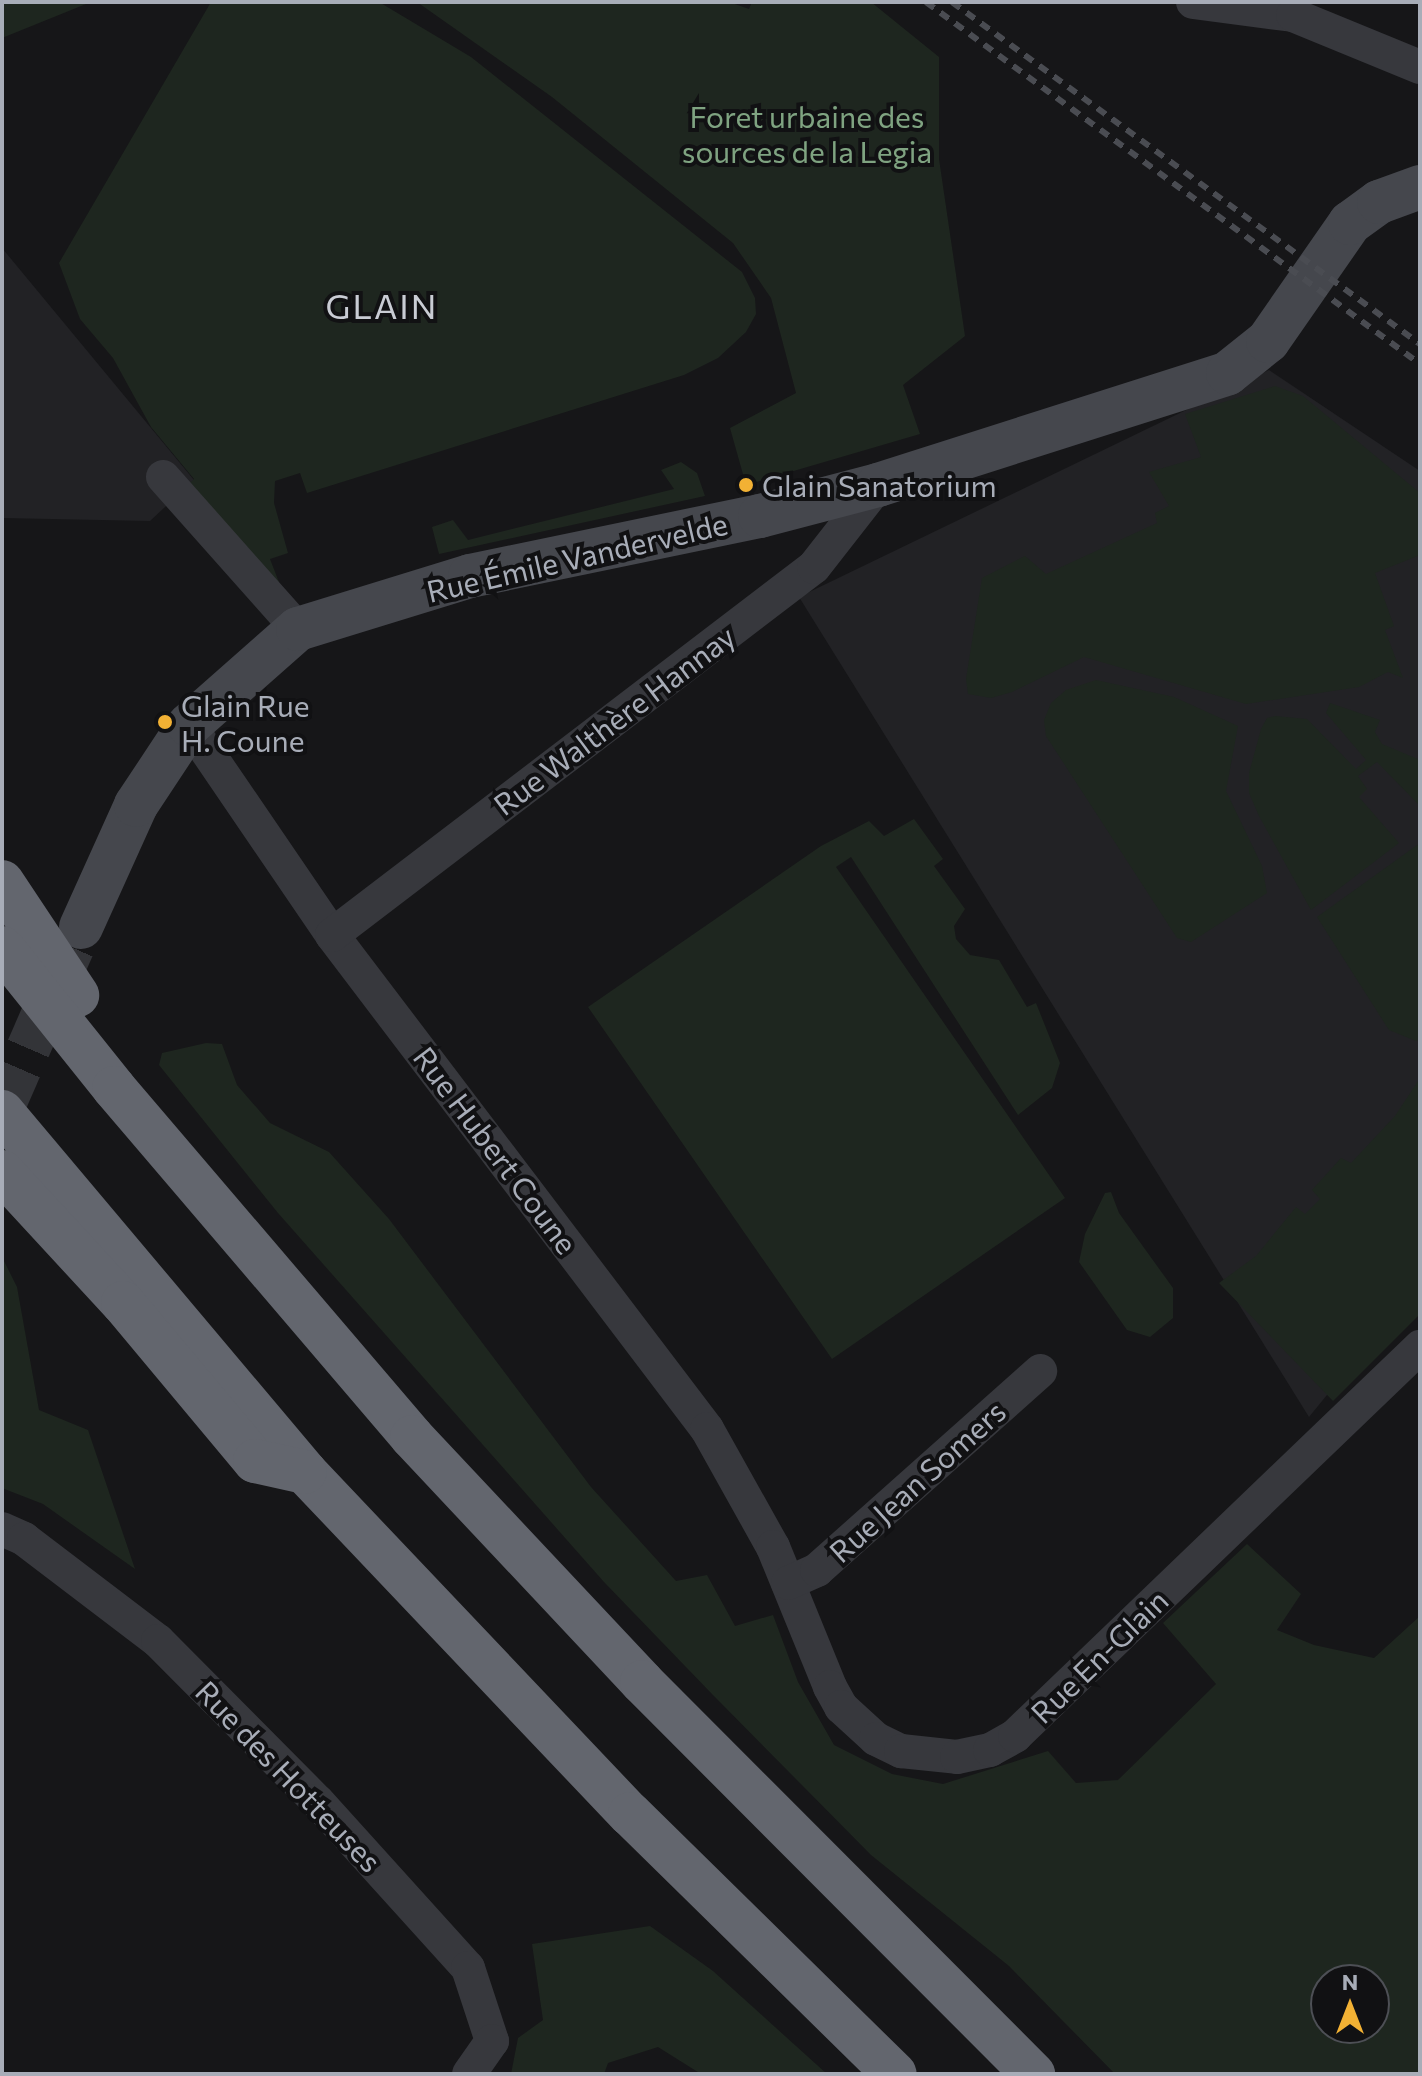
<!DOCTYPE html>
<html>
<head>
<meta charset="utf-8">
<style>
  body { margin:0 }
  #map { position:relative; width:1422px; height:2076px; overflow:hidden; background:#161618; font-family:Commissioner,sans-serif }
  div>[style] { position:absolute }
  [style*='--x'] { left:calc(var(--x)*1px); top:calc(var(--y)*1px); width:calc(var(--w)*1px); rotate:calc(var(--a)*1deg) }
  .built>* { inset:0; background:#222225 }
  .green>* { inset:0; background:#1e261f }
  .secondary-tunnel>* { height:44px; margin-top:-22px; transform-origin:0; background:repeating-linear-gradient(90deg,#333438 0 44px,transparent 0 66px) }
  .street>* { height:34px; margin:-17px; padding:0 17px; transform-origin:17px; border-radius:17px; background:#37383d }
  .secondary>* { height:44px; margin:-22px; padding:0 22px; transform-origin:22px; border-radius:22px; background:#45474d }
  .highway>* { height:44px; margin:-22px; padding:0 22px; transform-origin:22px; border-radius:22px; background:#63666e }
  .rail>* { height:6px; margin-top:-3px; transform-origin:0; background:repeating-linear-gradient(90deg,#4a4c52 0 10px,transparent 0 18px) }
  .dots>* { width:22px; height:22px; translate:-50% -50%; box-sizing:border-box; border:4px solid #111113; border-radius:50% }
  span { translate:-50% -50%; white-space:nowrap; text-align:center; line-height:1.15; -webkit-text-stroke:8px #111113; paint-order:stroke }
  .park-label { font-size:30px; color:#7fa381 }
  .poi-label { font-size:30px; color:#a8adb8 }
  .left { translate:0 -50%; text-align:left }
  .street-label { font-size:30px; color:#a8adb8 }
  .quarter-label { font-size:34px; color:#c9ccd4; letter-spacing:2px }
  .frame { position:absolute; inset:0; border:4px solid #a8adb8; pointer-events:none }
  .north { position:absolute; left:1310px; top:1964px; width:80px; height:80px; box-sizing:border-box; background:#111113; border:2px solid #4d4f55; border-radius:50%; rotate:0deg; font-size:22px; font-weight:700; line-height:32px; text-align:center; color:#a8adb8 }
  .north::after { content:''; display:block; margin:auto; width:28px; height:36px; background:#f2b134; clip-path:polygon(50% 0,100% 100%,50% 72%,0 100%) }
</style>
</head>
<body>
<div id="map">
  <div class="built">
    <div style="clip-path:polygon(2px 248px,194px 480px,150px 521px,2px 518px)"></div>
    <div style="clip-path:polygon(1269px 370px,1420px 471px,1420px 1281px,1309px 1417px,799px 597px)"></div>
  </div>
  <div class="green">
    <div style="clip-path:polygon(2px 2px,91px 2px,2px 38px)"></div>
    <div style="clip-path:polygon(211px 2px,379px 2px,471px 57px,742px 272px,755px 298px,756px 314px,746px 332px,718px 358px,684px 375px,307px 493px,300px 473px,275px 481px,274px 503px,288px 553px,270px 559px,282px 590px,187px 486px,194px 479px,151px 427px,113px 358px,80px 319px,59px 263px)"></div>
    <div style="clip-path:polygon(417px 2px,729px 2px,749px 9px,752px 2px,871px 2px,939px 57px,939px 159px,965px 336px,903px 385px,920px 434px,746px 485px,730px 428px,796px 393px,771px 298px,733px 243px,552px 97px)"></div>
    <div style="clip-path:polygon(1275px 386px,1303px 396px,1420px 493px,1420px 555px,1375px 573px,1394px 626px,1385px 630px,1403px 678px,1388px 672px,1359px 687px,1246px 704px,1084px 657px,1012px 692px,991px 698px,968px 694px,966px 679px,982px 578px,1025px 556px,1046px 574px,1157px 523px,1155px 513px,1169px 506px,1149px 472px,1201px 457px,1185px 414px)"></div>
    <div style="clip-path:polygon(681px 462px,697px 473px,705px 496px,439px 554px,432px 527px,453px 520px,468px 540px,674px 489px,661px 470px)"></div>
    <div style="clip-path:polygon(1096px 680px,1174px 697px,1238px 726px,1226px 791px,1262px 866px,1267px 893px,1191px 942px,1177px 938px,1046px 736px,1044px 720px,1051px 703px,1066px 690px)"></div>
    <div style="clip-path:polygon(1330px 703px,1380px 720px,1375px 732px,1382px 744px,1420px 760px,1420px 806px,1377px 762px,1358px 776px,1367px 789px,1359px 797px,1399px 843px,1311px 910px,1259px 816px,1249px 793px,1249px 773px,1261px 729px,1267px 718px,1275px 716px,1307px 719px,1356px 769px,1366px 760px,1326px 713px)"></div>
    <div style="clip-path:polygon(914px 819px,943px 859px,934px 866px,965px 909px,954px 926px,956px 939px,970px 955px,999px 960px,1027px 1007px,1036px 1003px,1060px 1063px,1052px 1088px,1018px 1115px,851px 857px,836px 867px,1065px 1198px,832px 1359px,588px 1007px,821px 846px,869px 821px,884px 836px)"></div>
    <div style="clip-path:polygon(1420px 843px,1420px 1039px,1416px 1041px,1389px 1030px,1317px 917px)"></div>
    <div style="clip-path:polygon(evenodd,206px 1043px,222px 1044px,237px 1085px,270px 1123px,329px 1152px,389px 1219px,591px 1487px,676px 1581px,707px 1575px,735px 1626px,773px 1615px,798px 1682px,834px 1745px,892px 1774px,943px 1784px,1048px 1751px,1076px 1783px,1118px 1780px,1216px 1684px,1163px 1623px,1247px 1544px,1301px 1594px,1277px 1630px,1314px 1645px,1374px 1658px,1420px 1616px,1420px 2074px,1115px 2074px,1009px 1966px,871px 1855px,712px 1694px,604px 1582px,278px 1213px,159px 1065px,162px 1053px,206px 1043px,1326px 1980px,1374px 1980px,1374px 2028px,1326px 2028px,1326px 1980px)"></div>
    <div style="clip-path:polygon(1420px 1078px,1420px 1314px,1333px 1401px,1219px 1283px,1256px 1256px,1296px 1207px,1305px 1214px,1320px 1199px,1312px 1190px,1341px 1158px,1351px 1163px,1395px 1116px)"></div>
    <div style="clip-path:polygon(1111px 1192px,1119px 1213px,1173px 1288px,1173px 1318px,1150px 1337px,1127px 1330px,1079px 1262px,1085px 1234px,1105px 1193px)"></div>
    <div style="clip-path:polygon(2px 1257px,17px 1287px,39px 1410px,88px 1430px,135px 1569px,43px 1504px,2px 1488px)"></div>
    <div style="clip-path:polygon(650px 1926px,713px 1971px,827px 2074px,701px 2074px,658px 2047px,608px 2063px,604px 2074px,511px 2074px,518px 2038px,543px 2020px,532px 1944px)"></div>
  </div>
  <div class="secondary-tunnel">
    <div style="--x:2;--y:1109;--w:198;--a:-66.5"></div>
  </div>
  <div class="street">
    <div style="--x:1193;--y:2;--w:101;--a:7.4"></div>
    <div style="--x:1293;--y:15;--w:137;--a:22.3"></div>
    <div style="--x:163;--y:477;--w:203;--a:48.4"></div>
    <div style="--x:189;--y:725;--w:254;--a:55.7"></div>
    <div style="--x:332;--y:935;--w:620;--a:52.8"></div>
    <div style="--x:707;--y:1429;--w:135;--a:60.8"></div>
    <div style="--x:773;--y:1547;--w:151;--a:67.8"></div>
    <div style="--x:830;--y:1687;--w:23;--a:61"></div>
    <div style="--x:841;--y:1707;--w:47;--a:42.4"></div>
    <div style="--x:876;--y:1739;--w:28;--a:26"></div>
    <div style="--x:901;--y:1751;--w:56;--a:6.1"></div>
    <div style="--x:957;--y:1757;--w:34;--a:-12"></div>
    <div style="--x:990;--y:1750;--w:29;--a:-29"></div>
    <div style="--x:1015;--y:1736;--w:562;--a:-43.85"></div>
    <div style="--x:332;--y:935;--w:606;--a:-37.36"></div>
    <div style="--x:814;--y:567;--w:104;--a:-52"></div>
    <div style="--x:2;--y:1529;--w:24;--a:24"></div>
    <div style="--x:24;--y:1539;--w:168;--a:37.3"></div>
    <div style="--x:158;--y:1641;--w:226;--a:45.2"></div>
    <div style="--x:317;--y:1801;--w:225;--a:47.9"></div>
    <div style="--x:468;--y:1968;--w:77;--a:71.8"></div>
    <div style="--x:492;--y:2041;--w:40;--a:124.9"></div>
    <div style="--x:788;--y:1583;--w:32;--a:-24"></div>
    <div style="--x:817;--y:1570;--w:299;--a:-41.7"></div>
  </div>
  <div class="secondary">
    <div style="--x:81;--y:927;--w:134;--a:-65.7"></div>
    <div style="--x:136;--y:805;--w:96;--a:-56.5"></div>
    <div style="--x:189;--y:725;--w:145;--a:-41.4"></div>
    <div style="--x:298;--y:629;--w:180;--a:-17.1"></div>
    <div style="--x:470;--y:576;--w:296;--a:-11.7"></div>
    <div style="--x:760;--y:516;--w:122;--a:-14.7"></div>
    <div style="--x:878;--y:485;--w:367;--a:-17.7"></div>
    <div style="--x:1228;--y:373;--w:51;--a:-38.7"></div>
    <div style="--x:1268;--y:341;--w:144;--a:-55.2"></div>
    <div style="--x:1350;--y:223;--w:36;--a:-36"></div>
    <div style="--x:1379;--y:202;--w:44;--a:-20.1"></div>
  </div>
  <div class="highway">
    <div style="--x:2;--y:882;--w:136;--a:56.4"></div>
    <div style="--x:2;--y:948;--w:179;--a:51.3"></div>
    <div style="--x:114;--y:1088;--w:459;--a:49.5"></div>
    <div style="--x:412;--y:1437;--w:336;--a:46.8"></div>
    <div style="--x:642;--y:1682;--w:554;--a:45.07"></div>
    <div style="--x:2;--y:1112;--w:471;--a:49.9"></div>
    <div style="--x:305;--y:1472;--w:472;--a:46.5"></div>
    <div style="--x:630;--y:1814;--w:371;--a:44.5"></div>
    <div style="--x:2;--y:1172;--w:178;--a:47.3"></div>
    <div style="--x:123;--y:1303;--w:206;--a:50.1"></div>
    <div style="--x:255;--y:1461;--w:51;--a:12.4"></div>
  </div>
  <div class="rail">
    <div style="--x:926;--y:2;--w:612;--a:36.23"></div>
    <div style="--x:952;--y:2;--w:580;--a:36.16"></div>
  </div>
  <div class="dots">
    <div style="left:746px;top:485px;background:#f2b134"></div>
    <div style="left:165px;top:722px;background:#f2b134"></div>
  </div>
  <div class="park-label">
    <span style="left:807px;top:133px">Foret urbaine des<br>sources de la Legia</span>
  </div>
  <div class="poi-label">
    <span class="left" style="left:762px;top:485px">Glain Sanatorium</span>
    <span class="left" style="left:181px;top:722px">Glain Rue<br>H. Coune</span>
  </div>
  <div class="street-label">
    <span style="left:577px;top:557px;rotate:-13deg">Rue Émile Vandervelde</span>
    <span style="left:614px;top:720px;rotate:-37deg">Rue Walthère Hannay</span>
    <span style="left:496px;top:1150px;rotate:53deg">Rue Hubert Coune</span>
    <span style="left:917px;top:1481px;rotate:-42deg">Rue Jean Somers</span>
    <span style="left:1099px;top:1656px;rotate:-44deg">Rue En-Glain</span>
    <span style="left:289px;top:1776px;rotate:46deg">Rue des Hotteuses</span>
  </div>
  <div class="quarter-label">
    <span style="left:382px;top:306px">GLAIN</span>
  </div>
  <div class="frame"></div>
  <div class="north">N</div>
</div>
</body>
</html>
